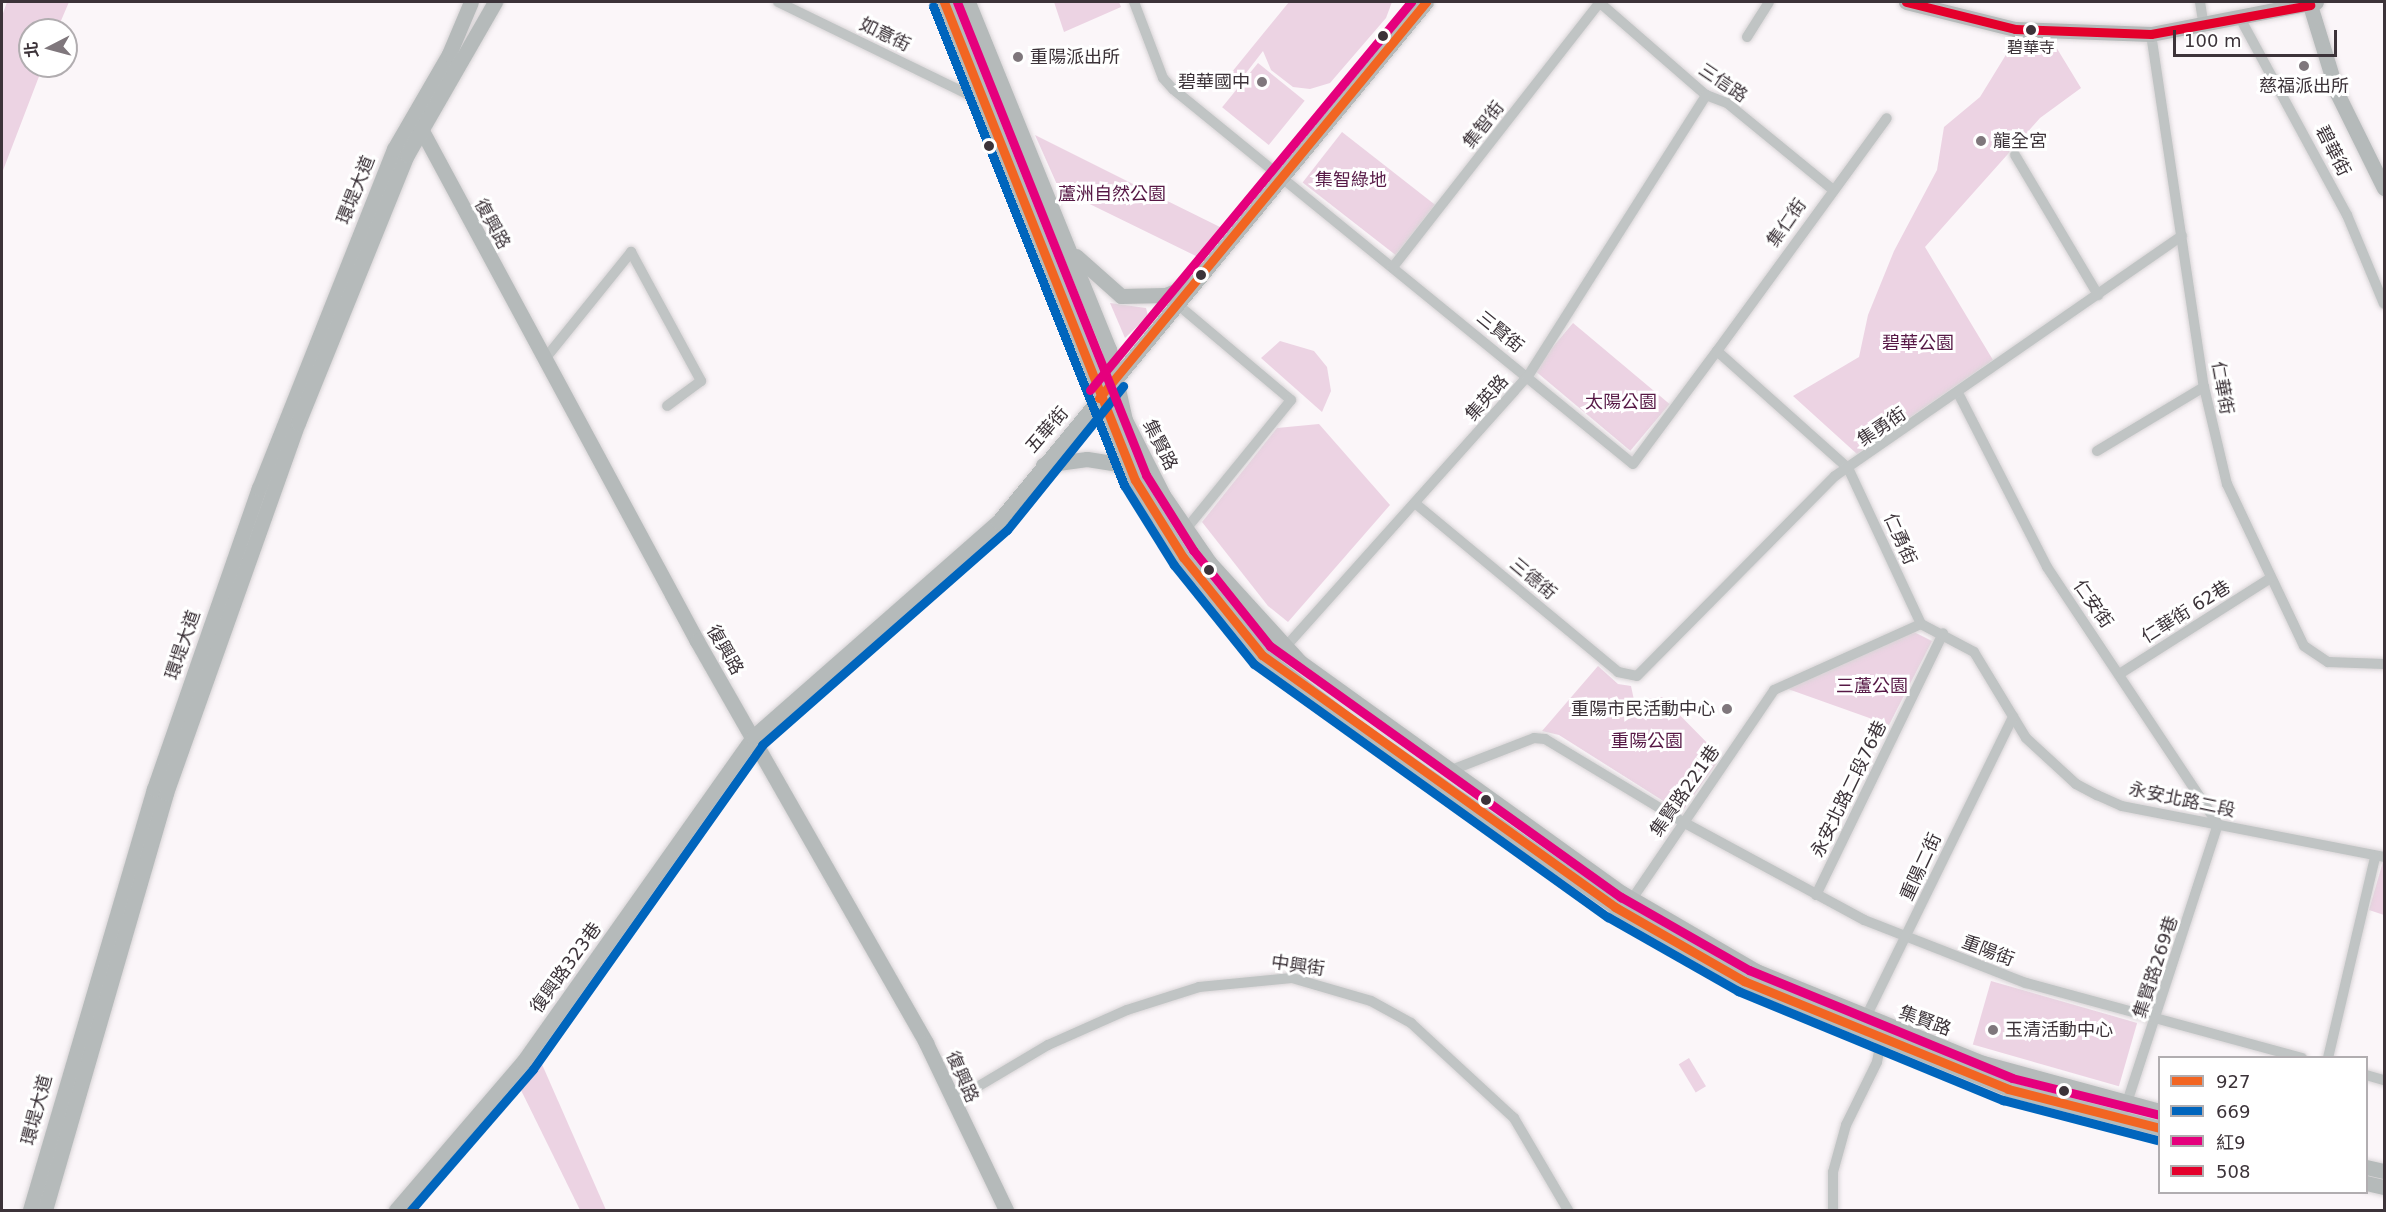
<!DOCTYPE html>
<html>
<head>
<meta charset="utf-8">
<style>
  body { margin:0 }
  #map { position:relative; width:2386px; height:1212px; overflow:hidden; background:#fbf6f9; font-family:"DejaVu Sans","Noto Sans TC",sans-serif }
  div>[style] { position:absolute }
  [style*='--x'] { left:calc(var(--x)*1px); top:calc(var(--y)*1px); width:calc(var(--w)*1px); rotate:calc(var(--a)*1deg) }
  .green>* { inset:0; background:#ecd3e3; transform-origin:0 0 }
  .roads { filter:drop-shadow(0 0 2px #d8d4d6) drop-shadow(0 0 2px #d8d4d6) }
  .street>* { height:10px; margin:-5px; padding:0 5px; transform-origin:5px; border-radius:5px; background:#c0c4c4 }
  .secondary>* { height:15px; margin:-7.5px; padding:0 7.5px; transform-origin:7.5px; border-radius:7.5px; background:#b5baba }
  .bus-1>* { height:9px; margin:-4.5px; padding:0 4.5px; transform-origin:4.5px; border-radius:4.5px; background:#f26522 }
  .bus-2>* { height:9px; margin:-4.5px; padding:0 4.5px; transform-origin:4.5px; border-radius:4.5px; background:#0065bd }
  .bus-3>* { height:9px; margin:-4.5px; padding:0 4.5px; transform-origin:4.5px; border-radius:4.5px; background:#e5007d }
  .bus-4>* { height:9px; margin:-4.5px; padding:0 4.5px; transform-origin:4.5px; border-radius:4.5px; background:#e4002b }
  .dots>* { width:16px; height:16px; translate:-50% -50%; box-sizing:border-box; border:3px solid #fff; border-radius:50% }
  span { translate:-50% -50%; white-space:nowrap; text-align:center; line-height:1.15; -webkit-text-stroke:6px #fff; paint-order:stroke }
  .bus-label { font-size:16px; color:#3c3339 }
  .street-label { font-size:18px; color:#3c3339 }
  .poi-label { font-size:18px; color:#3c3339 }
  .left { translate:0 -50%; text-align:left }
  .right { translate:-100% -50%; text-align:right }
  .park-label { font-size:18px; color:#561845 }
  .frame { position:absolute; inset:0; border:3px solid #3c3339; pointer-events:none }
  .legend { position:absolute; left:2158px; top:1056px; width:210px; height:138px; box-sizing:border-box; background:#fff; border:2px solid #b1adb0; margin:0; padding:8px 10px; list-style:none; font-size:18px; color:#3c3339 }
  .legend li { display:flex; align-items:center; gap:12px; height:30px }
  .legend b { width:30px; border:2px solid #b1adb0 }
  .north { position:absolute; left:18px; top:18px; width:60px; height:60px; box-sizing:border-box; background:#fff; border:2px solid #b1adb0; border-radius:50%; rotate:264deg; font-size:16px; font-weight:700; line-height:24px; text-align:center; color:#3c3339 }
  .north::after { content:''; display:block; margin:auto; width:21px; height:27px; background:#7f777c; clip-path:polygon(50% 0,100% 100%,50% 72%,0 100%) }
  .scale { position:absolute; left:2173px; top:30px; width:164px; height:27px; box-sizing:border-box; border:3px solid #3c3339; border-top:0; padding-left:8px; font-size:18px; line-height:21px; white-space:nowrap; color:#3c3339; -webkit-text-stroke:4px #fff; paint-order:stroke }
</style>
</head>
<body>
<div id="map">
  <div class="green">
    <div style="clip-path:polygon(7px 2px,69px 2px,57px 30px,30px 30px,30px 66px,43px 66px,2px 173px,2px 16px)"></div>
    <div style="clip-path:polygon(1054px 2px,1119px 2px,1121px 7px,1064px 32px)"></div>
    <div style="clip-path:polygon(1289px 2px,1392px 2px,1386px 18px,1330px 83px,1310px 89px,1293px 87px,1271px 70px,1263px 51px,1236px 86px,1227px 78px)"></div>
    <div style="clip-path:polygon(2015px 40px,2053px 42px,2081px 88px,2040px 118px,1925px 247px,1993px 360px,1857px 454px,1793px 396px,1859px 357px,1868px 315px,1894px 251px,1937px 170px,1944px 127px,1980px 97px)"></div>
    <div style="left:1258px;top:63px;width:60px;height:57px;rotate:39deg"></div>
    <div style="left:1342px;top:132px;width:118px;height:64px;rotate:38deg"></div>
    <div style="clip-path:polygon(1035px 135px,1133px 184px,1224px 229px,1200px 258px,1059px 189px)"></div>
    <div style="clip-path:polygon(1110px 303px,1146px 308px,1148px 316px,1125px 338px)"></div>
    <div style="left:1573px;top:323px;width:126px;height:61px;rotate:40deg"></div>
    <div style="clip-path:polygon(1280px 341px,1314px 351px,1327px 367px,1331px 391px,1322px 412px,1261px 358px)"></div>
    <div style="clip-path:polygon(1319px 424px,1390px 505px,1288px 622px,1268px 606px,1202px 522px,1277px 428px)"></div>
    <div style="clip-path:polygon(1914px 632px,1932px 641px,1889px 725px,1788px 689px)"></div>
    <div style="clip-path:polygon(1598px 666px,1618px 684px,1631px 686px,1634px 700px,1662px 697px,1721px 757px,1684px 809px,1676px 809px,1559px 735px,1542px 731px)"></div>
    <div style="clip-path:polygon(2384px 858px,2384px 915px,2369px 910px)"></div>
    <div style="left:1991px;top:981px;width:152px;height:66px;rotate:16deg"></div>
    <div style="clip-path:polygon(537px 1053px,606px 1210px,580px 1210px,516px 1080px)"></div>
    <div style="left:1689px;top:1058px;width:33px;height:12px;rotate:59deg"></div>
  </div>
  <div class="roads">
    <div class="street">
      <div style="--x:778;--y:2;--w:222;--a:25.9"></div>
      <div style="--x:1134;--y:2;--w:81;--a:69.1"></div>
      <div style="--x:1163;--y:78;--w:15;--a:48"></div>
      <div style="--x:1173;--y:89;--w:593;--a:39.19"></div>
      <div style="--x:1633;--y:464;--w:141;--a:-53.4"></div>
      <div style="--x:1717;--y:351;--w:176;--a:41.8"></div>
      <div style="--x:1848;--y:468;--w:172;--a:64.9"></div>
      <div style="--x:1599;--y:2;--w:142;--a:41"></div>
      <div style="--x:1706;--y:95;--w:22;--a:21"></div>
      <div style="--x:1727;--y:103;--w:136;--a:39.3"></div>
      <div style="--x:2200;--y:2;--w:24;--a:81"></div>
      <div style="--x:2240;--y:18;--w:224;--a:61.5"></div>
      <div style="--x:2347;--y:215;--w:96;--a:67.4"></div>
      <div style="--x:2151;--y:34;--w:357;--a:81.5"></div>
      <div style="--x:2204;--y:387;--w:100;--a:76.7"></div>
      <div style="--x:2227;--y:484;--w:179;--a:64.6"></div>
      <div style="--x:2304;--y:646;--w:29;--a:34"></div>
      <div style="--x:2328;--y:662;--w:56;--a:2"></div>
      <div style="--x:1747;--y:37;--w:41;--a:-57.8"></div>
      <div style="--x:2015;--y:155;--w:163;--a:59.3"></div>
      <div style="--x:1393;--y:267;--w:336;--a:-52"></div>
      <div style="--x:1177;--y:304;--w:149;--a:40.1"></div>
      <div style="--x:1291;--y:400;--w:166;--a:129.1"></div>
      <div style="--x:1717;--y:351;--w:288;--a:-53.9"></div>
      <div style="--x:544;--y:360;--w:139;--a:-51.1"></div>
      <div style="--x:631;--y:252;--w:147;--a:61.5"></div>
      <div style="--x:701;--y:381;--w:42;--a:143.7"></div>
      <div style="--x:1958;--y:393;--w:195;--a:62.9"></div>
      <div style="--x:2047;--y:567;--w:309;--a:56.4"></div>
      <div style="--x:2218;--y:824;--w:300;--a:108.1"></div>
      <div style="--x:2097;--y:451;--w:125;--a:-30.9"></div>
      <div style="--x:1416;--y:504;--w:263;--a:39.7"></div>
      <div style="--x:1618;--y:672;--w:19;--a:12"></div>
      <div style="--x:1637;--y:676;--w:281;--a:-45.3"></div>
      <div style="--x:1835;--y:476;--w:422;--a:-34.7"></div>
      <div style="--x:1272;--y:662;--w:384;--a:-48.2"></div>
      <div style="--x:1528;--y:376;--w:333;--a:-57.6"></div>
      <div style="--x:2121;--y:673;--w:175;--a:-32.4"></div>
      <div style="--x:1449;--y:771;--w:91;--a:-21.2"></div>
      <div style="--x:1534;--y:738;--w:11;--a:5"></div>
      <div style="--x:1545;--y:739;--w:161;--a:31"></div>
      <div style="--x:1683;--y:822;--w:206;--a:28.4"></div>
      <div style="--x:1864;--y:920;--w:174;--a:21.3"></div>
      <div style="--x:2026;--y:983;--w:286;--a:15.2"></div>
      <div style="--x:1816;--y:895;--w:291;--a:-64.1"></div>
      <div style="--x:1628;--y:905;--w:260;--a:-55.8"></div>
      <div style="--x:1774;--y:690;--w:161;--a:-24.2"></div>
      <div style="--x:1921;--y:624;--w:60;--a:27.8"></div>
      <div style="--x:1974;--y:652;--w:100;--a:58.8"></div>
      <div style="--x:2026;--y:738;--w:68;--a:42.6"></div>
      <div style="--x:2076;--y:784;--w:24;--a:28"></div>
      <div style="--x:2097;--y:795;--w:27;--a:24"></div>
      <div style="--x:2122;--y:806;--w:267;--a:11"></div>
      <div style="--x:1864;--y:1021;--w:339;--a:-63.9"></div>
      <div style="--x:2328;--y:1058;--w:206;--a:-76.8"></div>
      <div style="--x:2366;--y:1075;--w:19;--a:16"></div>
      <div style="--x:952;--y:1102;--w:112;--a:-30.7"></div>
      <div style="--x:1048;--y:1045;--w:86;--a:-23.9"></div>
      <div style="--x:1127;--y:1010;--w:76;--a:-17.7"></div>
      <div style="--x:1199;--y:987;--w:93;--a:-5.5"></div>
      <div style="--x:1292;--y:978;--w:82;--a:16.2"></div>
      <div style="--x:1371;--y:1001;--w:46;--a:28.8"></div>
      <div style="--x:1411;--y:1023;--w:140;--a:42.7"></div>
      <div style="--x:1514;--y:1118;--w:107;--a:59.6"></div>
      <div style="--x:1833;--y:1210;--w:38;--a:-90"></div>
      <div style="--x:1833;--y:1172;--w:49;--a:-74.5"></div>
      <div style="--x:1846;--y:1125;--w:70;--a:-63.8"></div>
      <div style="--x:1877;--y:1062;--w:31;--a:-79"></div>
    </div>
    <div class="secondary">
      <div style="--x:944;--y:2;--w:515;--a:68.22"></div>
      <div style="--x:1135;--y:480;--w:91;--a:58.1"></div>
      <div style="--x:1183;--y:557;--w:126;--a:51.1"></div>
      <div style="--x:1262;--y:655;--w:111;--a:37.3"></div>
      <div style="--x:1350;--y:722;--w:323;--a:34.9"></div>
      <div style="--x:1615;--y:907;--w:149;--a:29.8"></div>
      <div style="--x:1744;--y:981;--w:285;--a:22.2"></div>
      <div style="--x:2008;--y:1089;--w:157;--a:14.4"></div>
      <div style="--x:968;--y:2;--w:375;--a:67.9"></div>
      <div style="--x:1109;--y:349;--w:73;--a:77.3"></div>
      <div style="--x:1125;--y:420;--w:84;--a:63.1"></div>
      <div style="--x:1163;--y:495;--w:81;--a:55.5"></div>
      <div style="--x:1209;--y:562;--w:135;--a:47.7"></div>
      <div style="--x:1300;--y:662;--w:396;--a:35.7"></div>
      <div style="--x:1622;--y:893;--w:155;--a:30.2"></div>
      <div style="--x:1756;--y:971;--w:245;--a:22.1"></div>
      <div style="--x:1983;--y:1063;--w:183;--a:15.2"></div>
      <div style="--x:1906;--y:2;--w:112;--a:13.9"></div>
      <div style="--x:2015;--y:29;--w:136;--a:2.1"></div>
      <div style="--x:2151;--y:34;--w:168;--a:-11"></div>
      <div style="--x:2310;--y:5;--w:92;--a:72.9"></div>
      <div style="--x:2337;--y:93;--w:106;--a:63.7"></div>
      <div style="--x:420;--y:127;--w:584;--a:61.68"></div>
      <div style="--x:697;--y:641;--w:463;--a:60.3"></div>
      <div style="--x:926;--y:1043;--w:185;--a:64.4"></div>
      <div style="--x:1076;--y:256;--w:60;--a:41.6"></div>
      <div style="--x:1121;--y:296;--w:45;--a:-1.3"></div>
      <div style="--x:1166;--y:295;--w:28;--a:-23"></div>
      <div style="--x:1043;--y:465;--w:44;--a:-7.8"></div>
      <div style="--x:1087;--y:459;--w:32;--a:9"></div>
      <div style="--x:1119;--y:464;--w:16;--a:45"></div>
      <div style="--x:2366;--y:1167;--w:18;--a:13"></div>
      <div style="--x:2366;--y:1183;--w:18;--a:13"></div>
      <div style="--x:30;--y:1210;--w:439;--a:-73.6"></div>
      <div style="--x:154;--y:789;--w:319;--a:-70.8"></div>
      <div style="--x:259;--y:488;--w:365;--a:-68.3"></div>
      <div style="--x:394;--y:149;--w:110;--a:-59.9"></div>
      <div style="--x:449;--y:54;--w:56;--a:-67.1"></div>
      <div style="--x:45;--y:1210;--w:434;--a:-73.8"></div>
      <div style="--x:166;--y:793;--w:393;--a:-70.4"></div>
      <div style="--x:298;--y:423;--w:289;--a:-67.9"></div>
      <div style="--x:407;--y:155;--w:177;--a:-60.1"></div>
      <div style="--x:396;--y:1210;--w:195;--a:-49.4"></div>
      <div style="--x:523;--y:1062;--w:398;--a:-54.7"></div>
      <div style="--x:753;--y:737;--w:326;--a:-41.3"></div>
      <div style="--x:998;--y:522;--w:673;--a:-50.54"></div>
    </div>
  </div>
  <div class="bus-1">
    <div style="--x:944;--y:2;--w:515;--a:68.22"></div>
    <div style="--x:1135;--y:480;--w:91;--a:58.1"></div>
    <div style="--x:1183;--y:557;--w:126;--a:51.1"></div>
    <div style="--x:1262;--y:655;--w:434;--a:35.5"></div>
    <div style="--x:1615;--y:907;--w:149;--a:29.8"></div>
    <div style="--x:1744;--y:981;--w:285;--a:22.2"></div>
    <div style="--x:2008;--y:1089;--w:157;--a:14.4"></div>
    <div style="--x:1099;--y:398;--w:514;--a:-50.45"></div>
  </div>
  <div class="bus-2">
    <div style="--x:933;--y:6;--w:516;--a:68.26"></div>
    <div style="--x:1124;--y:485;--w:94;--a:58"></div>
    <div style="--x:1174;--y:565;--w:127;--a:51.1"></div>
    <div style="--x:1254;--y:664;--w:435;--a:35.6"></div>
    <div style="--x:1608;--y:917;--w:150;--a:29.6"></div>
    <div style="--x:1738;--y:991;--w:287;--a:22.4"></div>
    <div style="--x:2003;--y:1100;--w:159;--a:14.6"></div>
    <div style="--x:411;--y:1210;--w:186;--a:-49.1"></div>
    <div style="--x:533;--y:1069;--w:397;--a:-54.7"></div>
    <div style="--x:762;--y:745;--w:326;--a:-41.3"></div>
    <div style="--x:1007;--y:530;--w:185;--a:-51.1"></div>
  </div>
  <div class="bus-3">
    <div style="--x:957;--y:2;--w:509;--a:68.22"></div>
    <div style="--x:1146;--y:475;--w:89;--a:57.9"></div>
    <div style="--x:1193;--y:550;--w:123;--a:51.3"></div>
    <div style="--x:1270;--y:646;--w:432;--a:35.6"></div>
    <div style="--x:1621;--y:897;--w:147;--a:29.7"></div>
    <div style="--x:1749;--y:970;--w:284;--a:22.3"></div>
    <div style="--x:2012;--y:1078;--w:153;--a:14"></div>
    <div style="--x:1090;--y:390;--w:504;--a:-50.4"></div>
  </div>
  <div class="bus-4">
    <div style="--x:1906;--y:2;--w:112;--a:13.9"></div>
    <div style="--x:2015;--y:29;--w:136;--a:2.1"></div>
    <div style="--x:2151;--y:34;--w:162;--a:-10.3"></div>
  </div>
  <div class="dots">
    <div style="left:2031px;top:30px;background:#3c3339"></div>
    <div style="left:1383px;top:36px;background:#3c3339"></div>
    <div style="left:1018px;top:57px;background:#7f777c"></div>
    <div style="left:2304px;top:66px;background:#7f777c"></div>
    <div style="left:1262px;top:82px;background:#7f777c"></div>
    <div style="left:1981px;top:141px;background:#7f777c"></div>
    <div style="left:989px;top:146px;background:#3c3339"></div>
    <div style="left:1201px;top:275px;background:#3c3339"></div>
    <div style="left:1209px;top:570px;background:#3c3339"></div>
    <div style="left:1727px;top:709px;background:#7f777c"></div>
    <div style="left:1486px;top:800px;background:#3c3339"></div>
    <div style="left:1993px;top:1030px;background:#7f777c"></div>
    <div style="left:2064px;top:1091px;background:#3c3339"></div>
  </div>
  <div class="bus-label">
    <span style="left:2031px;top:48px">碧華寺</span>
  </div>
  <div class="street-label">
    <span style="left:885px;top:35px;rotate:26deg">如意街</span>
    <span style="left:1723px;top:83px;rotate:34deg">三信路</span>
    <span style="left:1484px;top:125px;rotate:-52deg">集智街</span>
    <span style="left:2333px;top:151px;rotate:63deg">碧華街</span>
    <span style="left:356px;top:190px;rotate:-68deg">環堤大道</span>
    <span style="left:1787px;top:223px;rotate:-55deg">集仁街</span>
    <span style="left:492px;top:224px;rotate:61deg">復興路</span>
    <span style="left:1500px;top:332px;rotate:39deg">三賢街</span>
    <span style="left:2222px;top:388px;rotate:80deg">仁華街</span>
    <span style="left:1487px;top:398px;rotate:-49deg">集英路</span>
    <span style="left:1882px;top:427px;rotate:-34deg">集勇街</span>
    <span style="left:1047px;top:430px;rotate:-49deg">五華街</span>
    <span style="left:1160px;top:445px;rotate:63deg">集賢路</span>
    <span style="left:1900px;top:539px;rotate:66deg">仁勇街</span>
    <span style="left:1533px;top:579px;rotate:40deg">三德街</span>
    <span style="left:2093px;top:604px;rotate:55deg">仁安街</span>
    <span style="left:2186px;top:612px;rotate:-32deg">仁華街 62巷</span>
    <span style="left:183px;top:645px;rotate:-71deg">環堤大道</span>
    <span style="left:725px;top:650px;rotate:60deg">復興路</span>
    <span style="left:1849px;top:789px;rotate:-64deg">永安北路二段76巷</span>
    <span style="left:1685px;top:791px;rotate:-55deg">集賢路221巷</span>
    <span style="left:2182px;top:800px;rotate:12deg">永安北路二段</span>
    <span style="left:1921px;top:867px;rotate:-65deg">重陽二街</span>
    <span style="left:1988px;top:951px;rotate:21deg">重陽街</span>
    <span style="left:1298px;top:966px;rotate:8deg">中興街</span>
    <span style="left:2156px;top:967px;rotate:-72deg">集賢路269巷</span>
    <span style="left:566px;top:968px;rotate:-54deg">復興路323巷</span>
    <span style="left:1925px;top:1021px;rotate:20deg">集賢路</span>
    <span style="left:962px;top:1077px;rotate:66deg">復興路</span>
    <span style="left:37px;top:1110px;rotate:-75deg">環堤大道</span>
  </div>
  <div class="poi-label">
    <span class="left" style="left:1030px;top:57px">重陽派出所</span>
    <span class="right" style="left:1250px;top:82px">碧華國中</span>
    <span style="left:2304px;top:86px">慈福派出所</span>
    <span class="left" style="left:1993px;top:141px">龍全宮</span>
    <span class="right" style="left:1715px;top:709px">重陽市民活動中心</span>
    <span class="left" style="left:2005px;top:1030px">玉清活動中心</span>
  </div>
  <div class="park-label">
    <span style="left:1351px;top:180px">集智綠地</span>
    <span style="left:1112px;top:194px">蘆洲自然公園</span>
    <span style="left:1918px;top:343px">碧華公園</span>
    <span style="left:1621px;top:402px">太陽公園</span>
    <span style="left:1872px;top:686px">三蘆公園</span>
    <span style="left:1647px;top:741px">重陽公園</span>
  </div>
  <div class="frame"></div>
  <ul class="legend">
  <li><b style="height:8px;background:#f26522"></b>927</li>
  <li><b style="height:8px;background:#0065bd"></b>669</li>
  <li><b style="height:8px;background:#e5007d"></b>紅9</li>
  <li><b style="height:8px;background:#e4002b"></b>508</li>
  </ul>
  <div class="north">北</div>
  <div class="scale">100 m</div>
</div>
</body>
</html>
